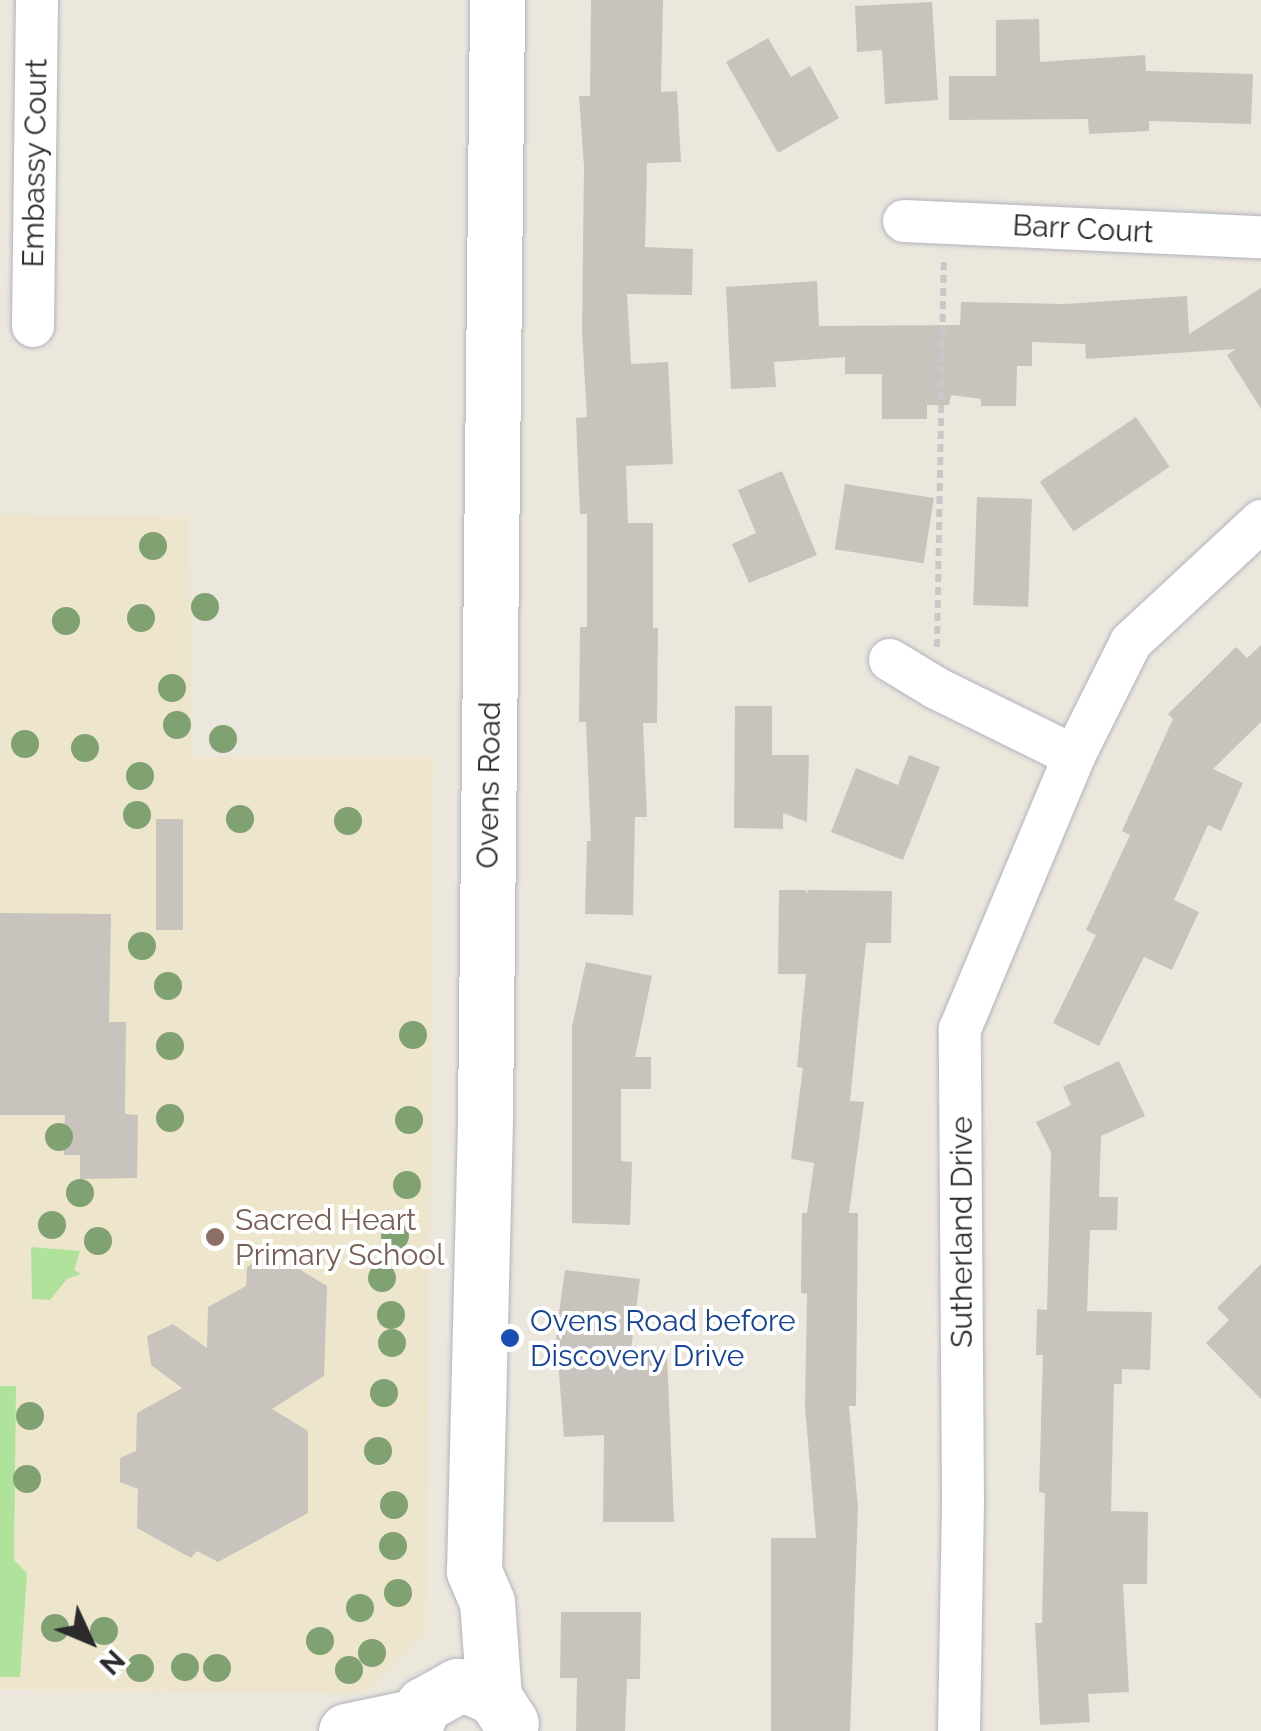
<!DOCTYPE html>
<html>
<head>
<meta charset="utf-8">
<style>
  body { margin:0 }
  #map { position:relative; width:1261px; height:1731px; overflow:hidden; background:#ece7dd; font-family:Raleway,sans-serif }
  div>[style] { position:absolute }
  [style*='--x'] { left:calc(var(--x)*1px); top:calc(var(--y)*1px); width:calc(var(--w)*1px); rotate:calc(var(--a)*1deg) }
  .education>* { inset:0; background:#eee5cd }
  .green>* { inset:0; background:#afe29a }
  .building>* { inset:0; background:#c8c3bc; transform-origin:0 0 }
  .path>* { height:6px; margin-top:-3px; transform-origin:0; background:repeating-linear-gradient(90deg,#c8c8c8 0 8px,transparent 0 13px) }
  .roads { filter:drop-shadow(0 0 2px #b1b3be) drop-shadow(0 0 2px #b1b3be) }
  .street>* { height:42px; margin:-21px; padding:0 21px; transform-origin:21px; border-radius:21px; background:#fff }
  .secondary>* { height:55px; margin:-27.5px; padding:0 27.5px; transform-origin:27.5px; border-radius:27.5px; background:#fff }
  .trees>* { width:28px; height:28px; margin:-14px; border-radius:50%; background:#80a172 }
  .dots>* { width:28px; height:28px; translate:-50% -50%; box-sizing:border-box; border:5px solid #fff; border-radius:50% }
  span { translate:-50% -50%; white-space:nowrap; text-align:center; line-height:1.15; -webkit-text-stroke:8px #fff; paint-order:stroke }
  .street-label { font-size:30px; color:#2b2b2b }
  .education-label { font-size:30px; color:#785e54 }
  .left { translate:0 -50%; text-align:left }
  .transit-label { font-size:30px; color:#164399 }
  .north { position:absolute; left:40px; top:1591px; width:100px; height:100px; -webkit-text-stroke:8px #fff; paint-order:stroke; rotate:134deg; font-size:28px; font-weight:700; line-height:40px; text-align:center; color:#2b2b2b }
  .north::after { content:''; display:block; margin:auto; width:35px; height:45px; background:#2b2b2b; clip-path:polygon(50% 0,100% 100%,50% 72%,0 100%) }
</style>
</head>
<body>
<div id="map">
  <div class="education">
    <div style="clip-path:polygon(0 515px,189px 517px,192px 757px,434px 757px,426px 1631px,364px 1693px,0 1690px)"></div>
  </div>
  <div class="green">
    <div style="clip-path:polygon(31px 1247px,80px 1251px,74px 1270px,81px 1274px,67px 1279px,50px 1300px,32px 1299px)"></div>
    <div style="clip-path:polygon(0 1386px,16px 1386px,14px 1560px,27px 1573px,20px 1677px,0 1677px)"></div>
  </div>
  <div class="building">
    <div style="clip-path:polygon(591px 0,663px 0,661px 92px,677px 91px,681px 162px,647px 163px,645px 247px,693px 249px,692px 295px,627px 294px,631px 364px,668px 362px,673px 464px,626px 466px,628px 523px,653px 523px,653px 628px,658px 628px,657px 723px,643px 723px,647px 817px,635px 817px,633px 915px,585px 914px,587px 841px,591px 841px,586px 722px,579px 722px,580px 627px,587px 627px,587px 514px,580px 514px,576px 418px,587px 417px,582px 332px,584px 166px,579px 96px,590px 96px)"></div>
    <div style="clip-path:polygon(932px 2px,938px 100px,885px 104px,882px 50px,857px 52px,855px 6px)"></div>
    <div style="clip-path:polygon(1039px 19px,1040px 62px,1145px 55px,1146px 71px,1253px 74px,1251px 124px,1149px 121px,1149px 131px,1089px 134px,1088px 119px,949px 120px,949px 76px,996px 76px,996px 20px)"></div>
    <div style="clip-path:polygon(768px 38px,791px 77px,810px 66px,839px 118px,778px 153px,726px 62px)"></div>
    <div style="clip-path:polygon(817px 281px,819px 326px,960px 325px,961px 302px,1065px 304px,1187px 296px,1189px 334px,1261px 288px,1261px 409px,1227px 355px,1236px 349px,1086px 359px,1085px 344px,1032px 342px,1032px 366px,1017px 366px,1016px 406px,981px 406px,981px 399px,951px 395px,949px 405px,927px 405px,927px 419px,882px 419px,882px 374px,845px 374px,845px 357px,774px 362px,776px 387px,731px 389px,726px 287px)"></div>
    <div style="left:1136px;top:417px;width:60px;height:116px;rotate:56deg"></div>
    <div style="clip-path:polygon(782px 471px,817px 555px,749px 583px,732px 544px,756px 533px,738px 490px)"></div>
    <div style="left:845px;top:484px;width:90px;height:66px;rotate:9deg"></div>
    <div style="left:977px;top:497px;width:55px;height:108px;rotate:2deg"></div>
    <div style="clip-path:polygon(1261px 645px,1261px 722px,1213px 769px,1243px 783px,1221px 831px,1208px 825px,1174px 900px,1199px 912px,1172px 970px,1144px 957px,1099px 1046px,1053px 1023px,1096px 935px,1086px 930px,1130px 835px,1122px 831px,1173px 719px,1168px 714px,1236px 647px,1247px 658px)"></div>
    <div style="clip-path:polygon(735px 706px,772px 706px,772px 755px,809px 755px,807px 822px,783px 813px,783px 829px,734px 828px)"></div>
    <div style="clip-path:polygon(909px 755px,940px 767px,903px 860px,831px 832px,856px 768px,898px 785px)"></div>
    <div style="left:156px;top:819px;width:27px;height:111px"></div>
    <div style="clip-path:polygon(779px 890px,806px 890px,806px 895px,808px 890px,892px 891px,891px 943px,866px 943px,850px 1101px,864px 1102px,849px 1213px,858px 1213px,856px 1406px,849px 1406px,858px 1508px,850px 1731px,771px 1731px,771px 1538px,816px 1538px,805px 1406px,807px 1294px,801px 1293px,802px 1213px,807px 1213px,814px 1163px,791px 1159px,803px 1068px,797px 1067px,806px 974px,778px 974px)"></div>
    <div style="clip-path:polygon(0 913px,111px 914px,109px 1022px,126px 1022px,125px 1114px,138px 1115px,137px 1178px,80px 1179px,80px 1155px,64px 1155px,65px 1115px,0 1115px)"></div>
    <div style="clip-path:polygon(586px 962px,652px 976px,635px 1057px,651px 1057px,651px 1089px,621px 1089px,621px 1161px,632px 1162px,630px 1225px,572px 1223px,572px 1027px)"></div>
    <div style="clip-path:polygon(1119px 1061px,1145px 1116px,1101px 1136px,1099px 1197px,1118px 1197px,1117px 1230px,1090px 1230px,1087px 1311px,1152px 1312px,1150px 1370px,1122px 1369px,1122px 1384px,1114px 1384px,1111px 1511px,1148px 1512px,1147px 1584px,1123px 1584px,1129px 1692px,1088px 1694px,1090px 1722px,1040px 1725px,1035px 1623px,1042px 1623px,1045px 1493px,1039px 1492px,1043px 1355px,1036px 1355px,1037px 1309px,1047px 1310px,1051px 1152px,1036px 1122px,1071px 1105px,1063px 1087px)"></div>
    <div style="clip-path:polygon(265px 1255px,281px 1266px,289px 1263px,327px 1286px,324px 1376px,272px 1409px,308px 1431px,308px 1513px,218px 1562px,197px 1551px,191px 1558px,137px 1528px,138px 1489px,120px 1482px,120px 1458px,136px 1451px,137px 1413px,182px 1388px,151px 1365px,147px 1336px,173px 1324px,207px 1348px,208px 1307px,246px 1286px,247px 1267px)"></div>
    <div style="clip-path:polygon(1261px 1264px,1261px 1399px,1206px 1343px,1229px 1320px,1217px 1308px)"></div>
    <div style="clip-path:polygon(565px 1270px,640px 1279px,630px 1357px,667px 1355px,674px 1522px,603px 1522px,604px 1435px,564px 1437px,556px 1335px)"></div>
    <div style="clip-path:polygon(561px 1612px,641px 1612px,640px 1679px,627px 1679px,625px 1731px,576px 1731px,577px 1678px,560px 1678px)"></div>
  </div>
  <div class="path">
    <div style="--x:937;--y:647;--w:387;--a:-89"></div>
  </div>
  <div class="roads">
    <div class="street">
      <div style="--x:904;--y:221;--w:357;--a:2.6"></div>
      <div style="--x:33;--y:326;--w:326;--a:-89.3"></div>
      <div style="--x:890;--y:660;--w:54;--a:31.3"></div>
      <div style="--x:936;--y:688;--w:154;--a:26.2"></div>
      <div style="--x:959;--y:1731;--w:230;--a:-89"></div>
      <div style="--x:963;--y:1501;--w:472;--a:-90.4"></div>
      <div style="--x:960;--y:1029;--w:296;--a:-67.3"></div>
      <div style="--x:1074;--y:756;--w:127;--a:-63.4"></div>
      <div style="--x:1131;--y:642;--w:178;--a:-42.9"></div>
    </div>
    <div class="secondary">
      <div style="--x:494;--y:1697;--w:95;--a:-94.2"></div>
      <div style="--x:487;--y:1602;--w:34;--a:-113"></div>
      <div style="--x:474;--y:1571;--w:455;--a:-88.6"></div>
      <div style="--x:485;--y:1116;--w:1116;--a:-89.38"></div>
      <div style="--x:346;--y:1731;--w:73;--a:-11.9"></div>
      <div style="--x:413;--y:1731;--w:28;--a:-69"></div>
      <div style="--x:423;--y:1705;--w:39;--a:-29"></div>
      <div style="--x:457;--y:1686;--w:13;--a:4"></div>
      <div style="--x:470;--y:1687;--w:26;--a:23"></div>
      <div style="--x:494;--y:1697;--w:31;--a:57"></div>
    </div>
  </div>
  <div class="trees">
    <div style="left:153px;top:546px"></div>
    <div style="left:205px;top:607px"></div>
    <div style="left:141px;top:618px"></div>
    <div style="left:66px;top:621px"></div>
    <div style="left:172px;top:688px"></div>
    <div style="left:177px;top:725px"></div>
    <div style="left:223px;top:739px"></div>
    <div style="left:25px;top:744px"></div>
    <div style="left:85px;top:748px"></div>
    <div style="left:140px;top:776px"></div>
    <div style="left:137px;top:815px"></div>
    <div style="left:240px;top:819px"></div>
    <div style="left:348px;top:821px"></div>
    <div style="left:142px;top:946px"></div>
    <div style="left:168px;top:986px"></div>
    <div style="left:413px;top:1035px"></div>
    <div style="left:170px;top:1046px"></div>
    <div style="left:170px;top:1118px"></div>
    <div style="left:409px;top:1120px"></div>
    <div style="left:59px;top:1137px"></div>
    <div style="left:407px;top:1185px"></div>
    <div style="left:80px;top:1193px"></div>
    <div style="left:52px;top:1225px"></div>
    <div style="left:395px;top:1236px"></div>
    <div style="left:98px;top:1241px"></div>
    <div style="left:382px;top:1278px"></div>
    <div style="left:391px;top:1315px"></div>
    <div style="left:392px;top:1343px"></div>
    <div style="left:384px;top:1393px"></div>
    <div style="left:30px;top:1416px"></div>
    <div style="left:378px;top:1451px"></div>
    <div style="left:27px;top:1479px"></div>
    <div style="left:394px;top:1505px"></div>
    <div style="left:393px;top:1546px"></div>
    <div style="left:398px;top:1593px"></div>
    <div style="left:360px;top:1608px"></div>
    <div style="left:55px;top:1628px"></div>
    <div style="left:104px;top:1631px"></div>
    <div style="left:320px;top:1641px"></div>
    <div style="left:372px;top:1653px"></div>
    <div style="left:185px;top:1667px"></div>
    <div style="left:140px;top:1668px"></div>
    <div style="left:217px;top:1668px"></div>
    <div style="left:349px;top:1670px"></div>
  </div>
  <div class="dots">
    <div style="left:215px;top:1237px;background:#8d6e63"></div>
    <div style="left:510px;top:1338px;background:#1a4fb4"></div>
  </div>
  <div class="street-label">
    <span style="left:35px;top:163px;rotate:-89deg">Embassy Court</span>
    <span style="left:1083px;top:229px;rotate:3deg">Barr Court</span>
    <span style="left:489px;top:785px;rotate:-89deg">Ovens Road</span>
    <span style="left:962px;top:1232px;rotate:-90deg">Sutherland Drive</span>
  </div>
  <div class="education-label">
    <span class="left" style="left:235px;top:1237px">Sacred Heart<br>Primary School</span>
  </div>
  <div class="transit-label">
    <span class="left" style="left:530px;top:1338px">Ovens Road before<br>Discovery Drive</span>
  </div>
  <div class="north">N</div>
</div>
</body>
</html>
